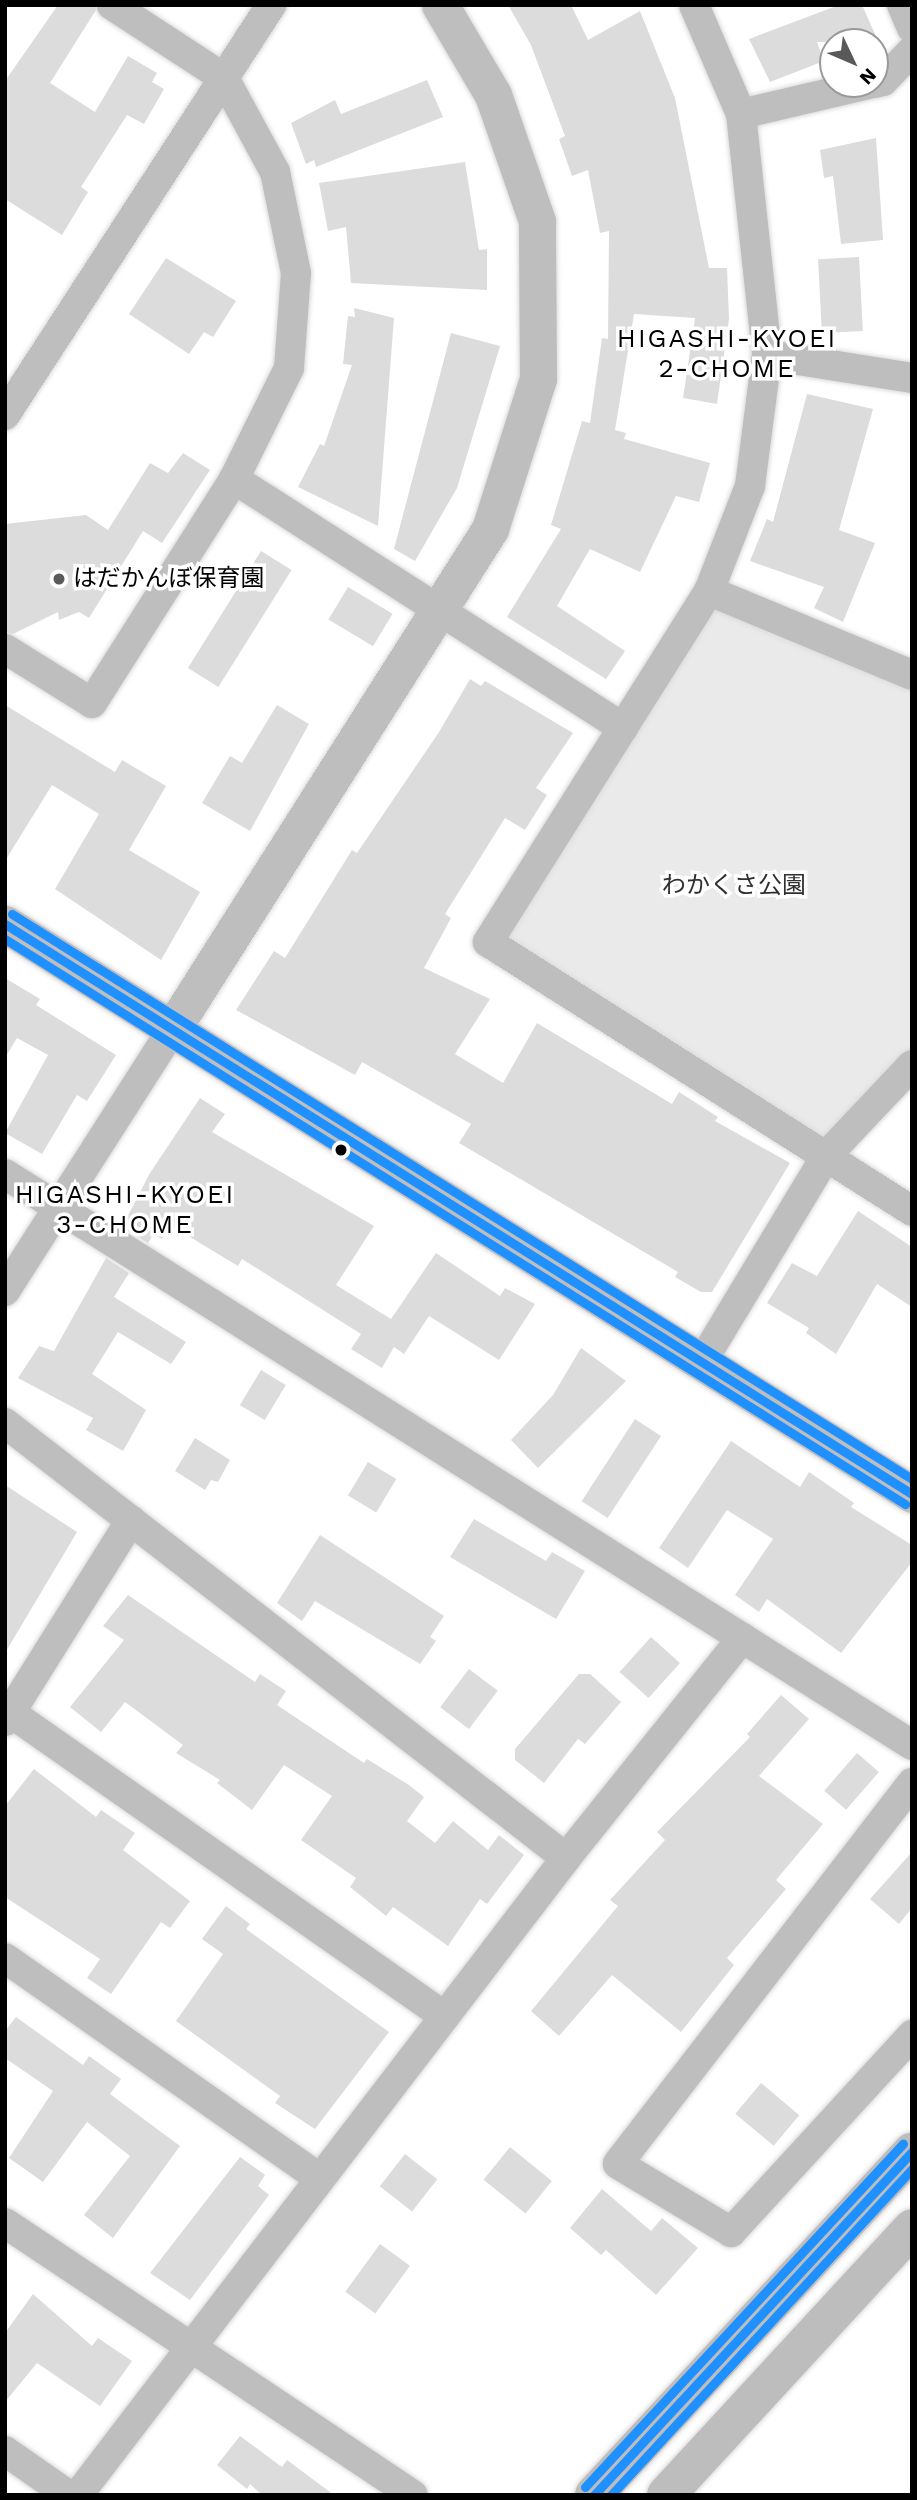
<!DOCTYPE html>
<html>
<head>
<meta charset="utf-8">
<style>
  body { margin:0 }
  #map { position:relative; width:917px; height:2500px; overflow:hidden; background:#fff; font-family:"Work Sans","Noto Sans JP",sans-serif }
  div>[style] { position:absolute }
  [style*='--x'] { left:calc(var(--x)*1px); top:calc(var(--y)*1px); width:calc(var(--w)*1px); rotate:calc(var(--a)*1deg) }
  .green>* { inset:0; background:#eaeaea }
  .building>* { inset:0; background:#dcdcdc; transform-origin:0 0 }
  .roads { filter:drop-shadow(0 0 2px #dbdbdb) drop-shadow(0 0 2px #dbdbdb) }
  .minor>* { height:30px; margin:-15px; padding:0 15px; transform-origin:15px; border-radius:15px; background:#bebebe }
  .tertiary>* { height:37px; margin:-18.5px; padding:0 18.5px; transform-origin:18.5px; border-radius:18.5px; background:#bebebe }
  .trunk>* { height:38px; margin:-19px; padding:0 19px; transform-origin:19px; border-radius:19px; background:#bdbdbd }
  .bus-1>* { height:9px; margin:-4.5px; padding:0 4.5px; transform-origin:4.5px; border-radius:4.5px; background:#1e90ff }
  .bus-2>* { height:9px; margin:-4.5px; padding:0 4.5px; transform-origin:4.5px; border-radius:4.5px; background:#1e90ff }
  .bus-3>* { height:9px; margin:-4.5px; padding:0 4.5px; transform-origin:4.5px; border-radius:4.5px; background:#1e90ff }
  .dots>* { width:19px; height:19px; translate:-50% -50%; box-sizing:border-box; border:4px solid #fff; border-radius:50% }
  span { translate:-50% -50%; white-space:nowrap; text-align:center; line-height:1.15; -webkit-text-stroke:7px #fff; paint-order:stroke }
  .poi-label { font-size:24px; color:#000 }
  .left { translate:0 -50%; text-align:left }
  .park-label { font-size:24px; color:#2f2f2f }
  .neighbourhood-label { font-size:26px; color:#000; letter-spacing:2px }
  .frame { position:absolute; inset:0; border:7px solid #000; pointer-events:none }
  .north { position:absolute; left:819px; top:28px; width:70px; height:70px; box-sizing:border-box; background:#fff; border:2px solid #999; border-radius:50%; rotate:134deg; font-size:19px; font-weight:700; line-height:28px; text-align:center; color:#000 }
  .north::after { content:''; display:block; margin:auto; width:24px; height:32px; background:#595959; clip-path:polygon(50% 0,100% 100%,50% 72%,0 100%) }
</style>
</head>
<body>
<div id="map">
  <div class="green">
    <div style="clip-path:polygon(709px 591px,912px 675px,912px 1065px,826px 1156px,488px 942px)"></div>
  </div>
  <div class="building">
    <div style="clip-path:polygon(58px 5px,95px 5px,96px 10px,50px 83px,95px 112px,128px 56px,157px 73px,152px 82px,164px 89px,144px 124px,127px 115px,81px 187px,88px 192px,62px 235px,5px 199px,5px 81px)"></div>
    <div style="clip-path:polygon(508px 5px,571px 5px,588px 40px,640px 11px,675px 98px,709px 268px,727px 268px,729px 319px,717px 404px,683px 398px,695px 318px,634px 314px,615px 430px,626px 433px,624px 439px,710px 463px,699px 502px,676px 496px,640px 572px,590px 549px,557px 606px,625px 651px,606px 679px,507px 617px,561px 529px,551px 525px,582px 421px,590px 423px,602px 338px,608px 339px,609px 231px,600px 233px,588px 170px,572px 176px,559px 139px,565px 136px,531px 45px)"></div>
    <div style="clip-path:polygon(839px 5px,862px 5px,875px 34px,858px 42px,817px 42px,824px 61px,770px 82px,749px 39px)"></div>
    <div style="clip-path:polygon(427px 80px,443px 117px,316px 167px,314px 160px,306px 164px,291px 123px,335px 100px,341px 114px)"></div>
    <div style="clip-path:polygon(876px 138px,883px 240px,841px 244px,833px 176px,824px 178px,820px 150px)"></div>
    <div style="clip-path:polygon(465px 162px,479px 250px,487px 249px,487px 290px,351px 283px,346px 227px,328px 231px,319px 183px)"></div>
    <div style="left:859px;top:257px;width:74px;height:41px;rotate:87deg"></div>
    <div style="clip-path:polygon(166px 258px,236px 301px,213px 337px,204px 332px,189px 354px,129px 314px)"></div>
    <div style="clip-path:polygon(354px 308px,394px 318px,378px 526px,298px 487px,320px 444px,324px 446px,352px 365px,343px 364px,348px 316px,355px 317px)"></div>
    <div style="clip-path:polygon(451px 333px,500px 346px,457px 488px,415px 561px,394px 549px)"></div>
    <div style="clip-path:polygon(807px 394px,873px 409px,839px 530px,875px 543px,843px 622px,814px 608px,824px 587px,750px 561px,767px 519px,773px 522px)"></div>
    <div style="clip-path:polygon(183px 453px,210px 470px,162px 543px,143px 531px,89px 618px,79px 612px,59px 620px,58px 612px,13px 634px,5px 632px,5px 524px,86px 515px,108px 530px,150px 463px,168px 473px)"></div>
    <div style="left:261px;top:551px;width:36px;height:138px;rotate:32deg"></div>
    <div style="left:348px;top:587px;width:52px;height:38px;rotate:31deg"></div>
    <div style="clip-path:polygon(470px 679px,481px 686px,485px 681px,573px 733px,536px 788px,547px 795px,525px 830px,505px 818px,445px 914px,451px 918px,424px 968px,490px 999px,455px 1054px,503px 1083px,537px 1023px,672px 1104px,679px 1092px,718px 1117px,715px 1121px,790px 1163px,712px 1292px,701px 1292px,675px 1277px,678px 1272px,459px 1143px,471px 1124px,362px 1062px,355px 1075px,236px 1010px,274px 951px,285px 958px,352px 850px,357px 853px,439px 732px)"></div>
    <div style="clip-path:polygon(5px 705px,115px 772px,122px 760px,166px 786px,129px 850px,200px 892px,161px 960px,55px 889px,99px 814px,52px 785px,5px 861px)"></div>
    <div style="clip-path:polygon(277px 705px,309px 724px,250px 831px,202px 803px,230px 756px,242px 763px)"></div>
    <div style="clip-path:polygon(5px 978px,40px 999px,36px 1005px,116px 1055px,87px 1101px,77px 1095px,42px 1154px,5px 1133px,48px 1055px,17px 1038px,5px 1058px)"></div>
    <div style="clip-path:polygon(200px 1098px,225px 1114px,212px 1132px,374px 1226px,336px 1285px,391px 1319px,436px 1253px,500px 1296px,505px 1288px,535px 1304px,499px 1360px,429px 1316px,404px 1354px,394px 1347px,382px 1368px,351px 1349px,361px 1334px,242px 1259px,238px 1266px,170px 1225px,162px 1239px,153px 1235px,148px 1243px,122px 1227px,150px 1173px)"></div>
    <div style="clip-path:polygon(858px 1211px,912px 1247px,912px 1307px,877px 1284px,836px 1354px,806px 1333px,809px 1328px,767px 1303px,792px 1263px,817px 1276px)"></div>
    <div style="clip-path:polygon(106px 1258px,129px 1273px,114px 1297px,186px 1342px,171px 1364px,118px 1332px,92px 1374px,146px 1410px,123px 1451px,86px 1430px,93px 1418px,18px 1378px,39px 1346px,54px 1351px)"></div>
    <div style="clip-path:polygon(581px 1348px,626px 1381px,538px 1468px,511px 1440px,553px 1395px)"></div>
    <div style="left:261px;top:1370px;width:29px;height:41px;rotate:31deg"></div>
    <div style="left:635px;top:1419px;width:31px;height:98px;rotate:33deg"></div>
    <div style="clip-path:polygon(195px 1438px,230px 1460px,218px 1482px,211px 1480px,205px 1490px,175px 1471px)"></div>
    <div style="clip-path:polygon(731px 1441px,800px 1487px,809px 1472px,854px 1503px,851px 1507px,912px 1545px,912px 1562px,841px 1653px,767px 1599px,759px 1612px,735px 1595px,773px 1539px,727px 1510px,688px 1568px,659px 1548px)"></div>
    <div style="left:368px;top:1462px;width:33px;height:39px;rotate:31deg"></div>
    <div style="clip-path:polygon(5px 1485px,77px 1532px,5px 1653px)"></div>
    <div style="clip-path:polygon(474px 1519px,546px 1561px,552px 1552px,585px 1571px,556px 1619px,450px 1557px)"></div>
    <div style="clip-path:polygon(320px 1535px,444px 1616px,430px 1637px,436px 1641px,420px 1664px,315px 1601px,302px 1621px,277px 1603px)"></div>
    <div style="clip-path:polygon(128px 1595px,255px 1682px,260px 1674px,286px 1691px,277px 1705px,364px 1763px,367px 1759px,409px 1785px,424px 1797px,407px 1821px,435px 1843px,453px 1821px,488px 1850px,499px 1835px,524px 1855px,487px 1904px,480px 1899px,448px 1946px,393px 1907px,386px 1916px,350px 1887px,356px 1878px,301px 1840px,332px 1796px,284px 1765px,252px 1810px,217px 1783px,220px 1780px,176px 1753px,183px 1745px,125px 1702px,101px 1732px,70px 1707px,124px 1640px,103px 1626px)"></div>
    <div style="left:651px;top:1637px;width:39px;height:47px;rotate:42deg"></div>
    <div style="left:469px;top:1669px;width:36px;height:48px;rotate:37deg"></div>
    <div style="clip-path:polygon(579px 1674px,590px 1674px,621px 1702px,585px 1744px,578px 1739px,544px 1783px,515px 1760px,515px 1749px)"></div>
    <div style="clip-path:polygon(781px 1695px,809px 1719px,759px 1776px,823px 1824px,776px 1880px,786px 1889px,727px 1958px,734px 1965px,681px 2032px,612px 1975px,559px 2036px,531px 2011px,618px 1906px,610px 1900px,665px 1840px,657px 1832px,750px 1737px,747px 1734px)"></div>
    <div style="left:857px;top:1753px;width:29px;height:50px;rotate:41deg"></div>
    <div style="clip-path:polygon(34px 1769px,96px 1817px,101px 1810px,135px 1833px,123px 1850px,190px 1901px,170px 1928px,161px 1922px,111px 1994px,87px 1978px,100px 1959px,5px 1897px,5px 1806px)"></div>
    <div style="clip-path:polygon(912px 1852px,912px 1908px,899px 1924px,870px 1899px)"></div>
    <div style="clip-path:polygon(226px 1906px,250px 1924px,246px 1929px,389px 2032px,315px 2129px,275px 2103px,280px 2096px,176px 2021px,223px 1954px,202px 1939px)"></div>
    <div style="clip-path:polygon(16px 2017px,83px 2065px,89px 2056px,121px 2079px,110px 2094px,180px 2146px,113px 2238px,84px 2215px,130px 2156px,87px 2122px,43px 2182px,9px 2158px,53px 2091px,5px 2058px,5px 2031px)"></div>
    <div style="left:761px;top:2083px;width:50px;height:40px;rotate:40deg"></div>
    <div style="left:510px;top:2147px;width:54px;height:42px;rotate:39deg"></div>
    <div style="left:405px;top:2154px;width:41px;height:41px;rotate:38deg"></div>
    <div style="clip-path:polygon(240px 2157px,265px 2175px,258px 2186px,269px 2195px,190px 2300px,150px 2273px)"></div>
    <div style="clip-path:polygon(602px 2189px,651px 2231px,662px 2218px,698px 2248px,656px 2295px,606px 2250px,601px 2255px,570px 2228px)"></div>
    <div style="left:380px;top:2244px;width:37px;height:59px;rotate:36deg"></div>
    <div style="clip-path:polygon(33px 2294px,92px 2346px,98px 2338px,132px 2361px,100px 2406px,37px 2363px,5px 2402px,5px 2333px)"></div>
    <div style="clip-path:polygon(240px 2436px,282px 2467px,287px 2460px,334px 2495px,262px 2495px,250px 2484px,247px 2489px,217px 2465px)"></div>
  </div>
  <div class="roads">
    <div class="minor">
      <div style="--x:694;--y:5;--w:119;--a:66.7"></div>
      <div style="--x:741;--y:114;--w:242;--a:83.8"></div>
      <div style="--x:767;--y:355;--w:132;--a:97.4"></div>
      <div style="--x:750;--y:486;--w:113;--a:111.3"></div>
      <div style="--x:709;--y:591;--w:415;--a:122.2"></div>
      <div style="--x:488;--y:942;--w:502;--a:32.39"></div>
      <div style="--x:902;--y:5;--w:25;--a:67"></div>
      <div style="--x:875;--y:83;--w:8;--a:-14"></div>
      <div style="--x:883;--y:81;--w:42;--a:-46"></div>
      <div style="--x:741;--y:114;--w:131;--a:-13.2"></div>
      <div style="--x:767;--y:355;--w:147;--a:9"></div>
      <div style="--x:5;--y:415;--w:489;--a:-57"></div>
      <div style="--x:234;--y:479;--w:462;--a:32.6"></div>
      <div style="--x:709;--y:591;--w:220;--a:22.5"></div>
      <div style="--x:5;--y:649;--w:102;--a:31.8"></div>
      <div style="--x:92;--y:703;--w:265;--a:-57.6"></div>
      <div style="--x:234;--y:479;--w:124;--a:-63.6"></div>
      <div style="--x:289;--y:368;--w:95;--a:-85.8"></div>
      <div style="--x:296;--y:273;--w:103;--a:-101.7"></div>
      <div style="--x:275;--y:172;--w:107;--a:-118.5"></div>
      <div style="--x:224;--y:78;--w:134;--a:-146.9"></div>
      <div style="--x:5;--y:1174;--w:1072;--a:32.19"></div>
      <div style="--x:5;--y:1291;--w:308;--a:-57.4"></div>
      <div style="--x:703;--y:1360;--w:238;--a:-58.9"></div>
      <div style="--x:826;--y:1156;--w:125;--a:-46.6"></div>
      <div style="--x:5;--y:1423;--w:710;--a:37.79"></div>
      <div style="--x:11;--y:1713;--w:528;--a:34.98"></div>
      <div style="--x:5;--y:1721;--w:237;--a:-57.9"></div>
      <div style="--x:912;--y:1783;--w:481;--a:127.7"></div>
      <div style="--x:618;--y:2164;--w:132;--a:31"></div>
      <div style="--x:731;--y:2232;--w:268;--a:-47.4"></div>
      <div style="--x:5;--y:1958;--w:383;--a:35"></div>
      <div style="--x:5;--y:2223;--w:490;--a:33.7"></div>
      <div style="--x:5;--y:2451;--w:77;--a:34.9"></div>
      <div style="--x:78;--y:2495;--w:802;--a:-52.54"></div>
      <div style="--x:566;--y:1858;--w:282;--a:-51.3"></div>
    </div>
    <div class="tertiary">
      <div style="--x:5;--y:924;--w:1071;--a:32.15"></div>
      <div style="--x:171;--y:1031;--w:595;--a:-57.57"></div>
      <div style="--x:490;--y:529;--w:157;--a:-72.3"></div>
      <div style="--x:538;--y:379;--w:158;--a:-90.4"></div>
      <div style="--x:537;--y:221;--w:133;--a:-109.2"></div>
      <div style="--x:493;--y:95;--w:104;--a:-120.5"></div>
    </div>
    <div class="trunk">
      <div style="--x:594;--y:2495;--w:468;--a:-47.2"></div>
      <div style="--x:666;--y:2495;--w:363;--a:-47.3"></div>
    </div>
  </div>
  <div class="bus-1">
    <div style="--x:5;--y:924;--w:1071;--a:32.15"></div>
    <div style="--x:594;--y:2495;--w:468;--a:-47.2"></div>
  </div>
  <div class="bus-2">
    <div style="--x:5;--y:939;--w:1063;--a:32.12"></div>
    <div style="--x:611;--y:2495;--w:444;--a:-47.3"></div>
  </div>
  <div class="bus-3">
    <div style="--x:12;--y:914;--w:1063;--a:32.12"></div>
    <div style="--x:585;--y:2487;--w:468;--a:-47.2"></div>
  </div>
  <div class="dots">
    <div style="left:59px;top:579px;background:#595959"></div>
    <div style="left:341px;top:1150px;background:#000"></div>
  </div>
  <div class="poi-label">
    <span class="left" style="left:73px;top:579px">はだかんぼ保育園</span>
  </div>
  <div class="park-label">
    <span style="left:734px;top:886px">わかくさ公園</span>
  </div>
  <div class="neighbourhood-label">
    <span style="left:727px;top:354px">HIGASHI-KYOEI<br>2-CHOME</span>
    <span style="left:125px;top:1210px">HIGASHI-KYOEI<br>3-CHOME</span>
  </div>
  <div class="frame"></div>
  <div class="north">N</div>
</div>
</body>
</html>
